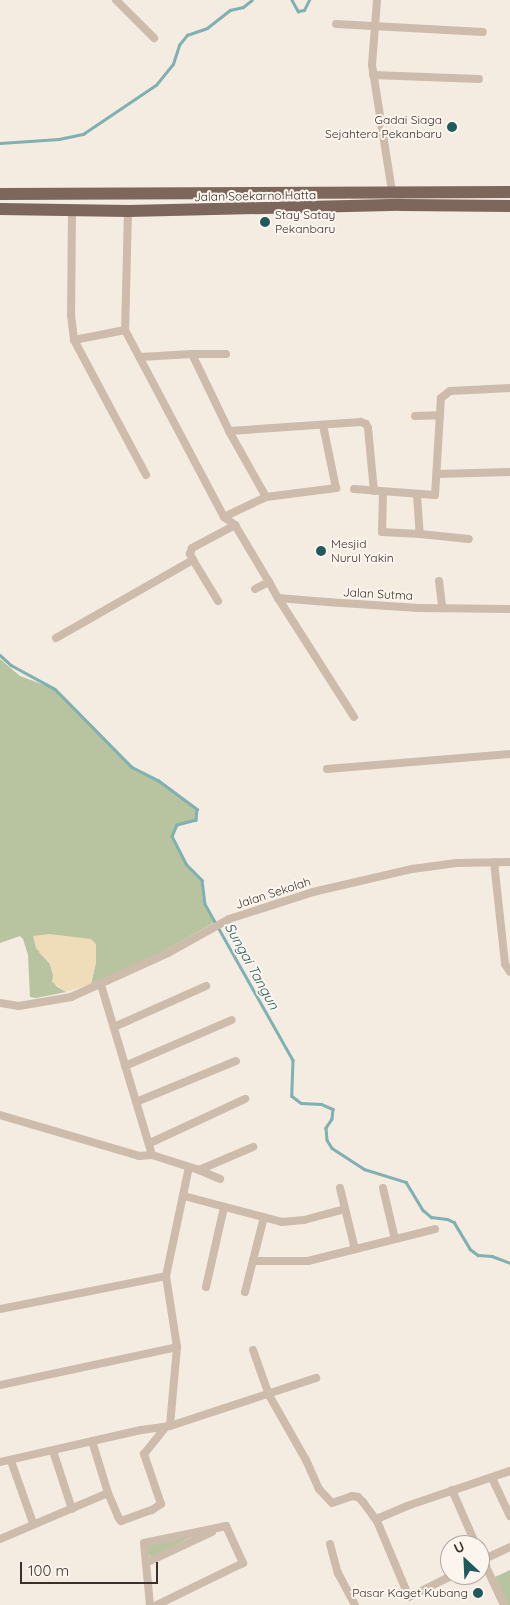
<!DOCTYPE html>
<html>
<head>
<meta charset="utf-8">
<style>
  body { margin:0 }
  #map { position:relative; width:510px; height:1605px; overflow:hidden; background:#f4ebe1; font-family:Quicksand,sans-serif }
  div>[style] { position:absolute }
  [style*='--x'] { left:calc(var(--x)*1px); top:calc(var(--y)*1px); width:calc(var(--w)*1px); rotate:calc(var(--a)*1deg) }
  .green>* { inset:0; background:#b8c4a0 }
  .sand>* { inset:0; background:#efdcb8 }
  .stream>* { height:2.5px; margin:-1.25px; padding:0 1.25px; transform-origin:1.25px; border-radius:1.25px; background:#7fb0b2 }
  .street>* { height:8px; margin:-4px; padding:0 4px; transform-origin:4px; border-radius:4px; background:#cdbbac }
  .primary>* { height:12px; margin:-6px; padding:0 6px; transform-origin:6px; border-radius:6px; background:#7d675c }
  .dots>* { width:14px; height:14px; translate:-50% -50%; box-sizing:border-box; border:2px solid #fbf5ee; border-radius:50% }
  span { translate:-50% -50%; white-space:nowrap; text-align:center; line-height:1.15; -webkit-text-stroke:4px #fbf5ee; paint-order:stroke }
  .poi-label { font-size:12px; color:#3b302b }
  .right { translate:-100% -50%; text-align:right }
  .left { translate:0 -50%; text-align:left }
  .street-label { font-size:12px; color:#3b302b }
  .water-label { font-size:14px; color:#1f5a5e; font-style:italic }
  .north { position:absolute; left:440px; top:1535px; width:50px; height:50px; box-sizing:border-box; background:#fbf5ee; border:1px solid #aea6a0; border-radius:50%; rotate:335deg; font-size:14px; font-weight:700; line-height:20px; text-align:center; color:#3b302b }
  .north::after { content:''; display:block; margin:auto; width:18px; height:22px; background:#1f5a5e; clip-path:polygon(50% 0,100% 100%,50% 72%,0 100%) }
  .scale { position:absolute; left:20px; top:1562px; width:138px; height:22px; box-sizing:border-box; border:2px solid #3b302b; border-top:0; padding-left:6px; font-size:15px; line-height:18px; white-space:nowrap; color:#3b302b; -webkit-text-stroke:4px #fbf5ee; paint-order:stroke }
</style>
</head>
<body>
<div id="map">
  <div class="green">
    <div style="clip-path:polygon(0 659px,20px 676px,55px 689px,132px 767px,158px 780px,197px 809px,196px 820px,177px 825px,172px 836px,186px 864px,202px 880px,205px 904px,215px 922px,157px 955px,91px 984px,96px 962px,39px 952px,50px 964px,56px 986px,66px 992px,36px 998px,30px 997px,28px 955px,23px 939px,20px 936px,0 943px)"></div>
    <div style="clip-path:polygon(191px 1537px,159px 1554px,150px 1558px,147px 1546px)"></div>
    <div style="clip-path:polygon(510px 1570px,510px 1605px,508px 1605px,495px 1577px)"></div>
  </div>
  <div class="sand">
    <div style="clip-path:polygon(50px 934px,91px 939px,96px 944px,96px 962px,91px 984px,66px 992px,52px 982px,53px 974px,50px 964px,36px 948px,33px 936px)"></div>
  </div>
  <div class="stream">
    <div style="--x:292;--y:0;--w:13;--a:61"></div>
    <div style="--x:298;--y:11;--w:6;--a:-9"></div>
    <div style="--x:304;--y:10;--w:11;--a:-63"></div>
    <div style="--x:0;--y:143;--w:59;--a:-3.9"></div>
    <div style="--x:59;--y:139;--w:25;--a:-12"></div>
    <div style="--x:83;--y:134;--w:88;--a:-33.9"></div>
    <div style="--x:156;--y:85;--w:27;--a:-51"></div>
    <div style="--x:173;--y:64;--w:20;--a:-72"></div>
    <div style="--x:179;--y:45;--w:13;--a:-51"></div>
    <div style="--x:187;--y:35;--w:21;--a:-19"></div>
    <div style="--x:207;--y:28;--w:29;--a:-38"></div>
    <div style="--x:230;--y:10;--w:13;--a:-13"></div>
    <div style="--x:243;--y:7;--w:11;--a:-38"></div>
    <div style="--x:0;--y:655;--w:15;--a:42"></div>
    <div style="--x:11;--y:665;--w:50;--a:28.6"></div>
    <div style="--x:55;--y:689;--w:110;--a:45.4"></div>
    <div style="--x:132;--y:767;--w:29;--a:27"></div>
    <div style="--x:158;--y:780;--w:49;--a:36.6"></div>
    <div style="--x:197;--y:809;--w:11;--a:95"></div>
    <div style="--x:196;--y:820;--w:20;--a:165"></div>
    <div style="--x:177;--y:825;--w:12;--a:114"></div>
    <div style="--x:172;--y:836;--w:31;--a:63"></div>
    <div style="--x:186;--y:864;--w:23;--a:45"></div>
    <div style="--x:202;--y:880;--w:24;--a:83"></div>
    <div style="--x:205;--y:904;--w:179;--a:60.6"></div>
    <div style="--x:293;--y:1060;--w:36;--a:92"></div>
    <div style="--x:292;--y:1096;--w:11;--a:38"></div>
    <div style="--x:301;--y:1103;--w:20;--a:3"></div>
    <div style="--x:321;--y:1104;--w:13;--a:23"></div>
    <div style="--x:333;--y:1109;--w:10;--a:96"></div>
    <div style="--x:332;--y:1119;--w:11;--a:124"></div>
    <div style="--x:326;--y:1128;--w:12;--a:85"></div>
    <div style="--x:327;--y:1140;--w:9;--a:58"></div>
    <div style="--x:332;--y:1148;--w:38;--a:33"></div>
    <div style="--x:364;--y:1169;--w:44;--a:17.2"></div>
    <div style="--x:406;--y:1182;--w:33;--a:59"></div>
    <div style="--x:423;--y:1210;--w:11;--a:41"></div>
    <div style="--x:431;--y:1217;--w:16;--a:7"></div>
    <div style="--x:447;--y:1219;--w:8;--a:23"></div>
    <div style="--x:454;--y:1222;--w:31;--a:59"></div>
    <div style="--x:470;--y:1249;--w:10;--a:37"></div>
    <div style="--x:478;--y:1255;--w:14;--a:4"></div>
    <div style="--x:492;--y:1256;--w:19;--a:21"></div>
  </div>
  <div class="street">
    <div style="--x:116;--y:0;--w:54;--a:45"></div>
    <div style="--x:377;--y:0;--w:65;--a:94.4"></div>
    <div style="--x:372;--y:65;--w:128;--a:81"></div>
    <div style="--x:336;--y:24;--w:147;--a:3.1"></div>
    <div style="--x:373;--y:75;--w:106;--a:2.2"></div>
    <div style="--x:72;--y:209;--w:106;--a:90.5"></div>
    <div style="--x:71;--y:315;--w:25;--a:83"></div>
    <div style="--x:74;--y:340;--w:153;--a:61.9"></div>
    <div style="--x:128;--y:211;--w:119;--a:91.4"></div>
    <div style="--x:125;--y:330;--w:212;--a:62.1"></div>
    <div style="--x:224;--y:517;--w:14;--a:36"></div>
    <div style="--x:235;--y:525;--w:66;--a:59.2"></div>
    <div style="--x:74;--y:340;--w:52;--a:-11.1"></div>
    <div style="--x:192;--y:354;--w:34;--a:0"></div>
    <div style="--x:140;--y:357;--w:52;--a:-3.3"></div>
    <div style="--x:192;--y:354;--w:85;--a:64.3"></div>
    <div style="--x:415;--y:416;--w:25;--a:-2"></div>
    <div style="--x:437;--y:474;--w:73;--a:-1.6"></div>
    <div style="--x:354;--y:489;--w:81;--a:4.2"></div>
    <div style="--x:435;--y:495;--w:97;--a:-86.5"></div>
    <div style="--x:441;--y:398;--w:11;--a:-38"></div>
    <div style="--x:450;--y:391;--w:60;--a:-2.9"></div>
    <div style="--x:383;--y:492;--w:40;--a:91.4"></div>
    <div style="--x:382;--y:532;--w:38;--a:3"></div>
    <div style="--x:417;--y:495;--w:39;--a:86"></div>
    <div style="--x:420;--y:534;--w:49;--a:5.8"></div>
    <div style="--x:266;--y:497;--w:71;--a:-7.3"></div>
    <div style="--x:336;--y:488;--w:64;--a:-101.7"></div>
    <div style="--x:224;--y:517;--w:47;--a:-25.5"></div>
    <div style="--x:266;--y:497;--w:76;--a:-119.3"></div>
    <div style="--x:229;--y:431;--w:132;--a:-3.9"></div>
    <div style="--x:361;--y:422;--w:5;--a:22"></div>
    <div style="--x:366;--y:424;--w:4;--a:63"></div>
    <div style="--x:368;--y:428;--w:63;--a:84.6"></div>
    <div style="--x:193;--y:560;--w:7;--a:-117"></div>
    <div style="--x:190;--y:554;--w:6;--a:-72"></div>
    <div style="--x:192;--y:548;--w:49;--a:-28.1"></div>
    <div style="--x:439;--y:581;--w:26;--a:83"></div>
    <div style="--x:255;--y:589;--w:16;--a:-27"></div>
    <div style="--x:269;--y:582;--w:18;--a:61"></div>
    <div style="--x:278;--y:598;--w:49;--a:4.7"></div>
    <div style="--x:327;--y:602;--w:91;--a:3.8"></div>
    <div style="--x:418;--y:608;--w:92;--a:0.6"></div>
    <div style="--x:278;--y:598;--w:141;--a:57.4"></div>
    <div style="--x:56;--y:638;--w:158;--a:-29.7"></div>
    <div style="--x:193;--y:560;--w:48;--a:58.6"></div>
    <div style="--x:327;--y:769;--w:184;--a:-4.7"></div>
    <div style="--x:494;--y:862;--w:103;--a:83.8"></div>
    <div style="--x:505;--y:964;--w:9;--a:58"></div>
    <div style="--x:0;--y:1003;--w:19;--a:9"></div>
    <div style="--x:19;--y:1006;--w:53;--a:-9.8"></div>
    <div style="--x:71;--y:997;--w:107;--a:-24.4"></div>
    <div style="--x:168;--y:953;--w:70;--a:-29.1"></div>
    <div style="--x:229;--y:919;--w:88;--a:-17.8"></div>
    <div style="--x:313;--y:892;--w:102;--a:-13.1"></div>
    <div style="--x:412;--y:869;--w:45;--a:-7.6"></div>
    <div style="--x:457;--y:863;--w:53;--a:-1.1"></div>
    <div style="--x:114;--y:1027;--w:101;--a:-24"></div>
    <div style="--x:125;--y:1066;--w:116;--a:-23.3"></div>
    <div style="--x:136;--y:1102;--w:108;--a:-22.3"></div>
    <div style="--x:0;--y:1115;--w:145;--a:16.4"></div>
    <div style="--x:139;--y:1156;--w:13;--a:-4"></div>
    <div style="--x:152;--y:1155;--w:177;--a:-106.7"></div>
    <div style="--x:150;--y:1143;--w:105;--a:-24.9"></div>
    <div style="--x:152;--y:1155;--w:49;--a:17.7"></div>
    <div style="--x:199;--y:1170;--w:59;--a:-23.1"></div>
    <div style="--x:199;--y:1170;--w:23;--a:23"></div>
    <div style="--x:340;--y:1188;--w:63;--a:76.2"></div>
    <div style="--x:383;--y:1188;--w:52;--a:76.8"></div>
    <div style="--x:184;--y:1196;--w:101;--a:14.9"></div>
    <div style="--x:282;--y:1222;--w:22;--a:-5"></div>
    <div style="--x:304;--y:1220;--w:42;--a:-15"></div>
    <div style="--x:253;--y:1261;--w:55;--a:0"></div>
    <div style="--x:308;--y:1261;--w:131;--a:-14.1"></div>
    <div style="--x:166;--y:1276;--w:111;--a:-78.1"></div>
    <div style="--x:206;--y:1287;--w:82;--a:-77.3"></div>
    <div style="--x:245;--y:1292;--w:77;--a:-75.8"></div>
    <div style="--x:0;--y:1309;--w:169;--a:-11.2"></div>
    <div style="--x:166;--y:1276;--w:72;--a:81.2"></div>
    <div style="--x:177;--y:1347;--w:79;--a:95.1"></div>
    <div style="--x:170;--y:1426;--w:29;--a:172"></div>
    <div style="--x:141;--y:1430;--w:145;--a:167.2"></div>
    <div style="--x:253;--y:1350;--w:48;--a:70.4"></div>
    <div style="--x:269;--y:1395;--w:75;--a:60.4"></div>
    <div style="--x:306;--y:1460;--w:32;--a:66"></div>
    <div style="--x:319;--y:1489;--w:19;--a:47"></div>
    <div style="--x:332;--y:1503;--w:21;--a:-19"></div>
    <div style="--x:352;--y:1496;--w:6;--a:9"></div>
    <div style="--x:358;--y:1497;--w:7;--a:45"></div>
    <div style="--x:363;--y:1502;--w:24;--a:54"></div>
    <div style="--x:377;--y:1521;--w:82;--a:67.2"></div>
    <div style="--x:409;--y:1597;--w:49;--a:-26.6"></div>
    <div style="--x:0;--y:1385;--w:181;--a:-12.1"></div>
    <div style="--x:170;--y:1426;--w:154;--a:-18.2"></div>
    <div style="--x:92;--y:1441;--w:54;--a:72.9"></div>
    <div style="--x:108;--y:1493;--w:26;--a:67"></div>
    <div style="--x:118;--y:1517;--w:5;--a:53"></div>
    <div style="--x:121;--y:1521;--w:33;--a:-20"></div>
    <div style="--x:152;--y:1510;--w:11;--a:-34"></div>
    <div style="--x:161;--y:1504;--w:53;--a:-108.8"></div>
    <div style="--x:144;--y:1454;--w:35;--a:-51"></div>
    <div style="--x:53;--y:1451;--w:61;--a:71.9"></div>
    <div style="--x:11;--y:1461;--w:66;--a:70.5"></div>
    <div style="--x:492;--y:1478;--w:42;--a:64.7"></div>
    <div style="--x:452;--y:1490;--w:60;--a:66.4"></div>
    <div style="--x:377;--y:1521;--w:4;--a:-56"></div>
    <div style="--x:379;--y:1518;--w:30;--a:-23"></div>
    <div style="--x:407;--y:1506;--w:109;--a:-18.8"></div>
    <div style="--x:0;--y:1539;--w:117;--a:-23.1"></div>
    <div style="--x:330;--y:1544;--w:30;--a:75"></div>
    <div style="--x:338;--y:1573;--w:36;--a:62"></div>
    <div style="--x:480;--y:1554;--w:56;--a:64.8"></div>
    <div style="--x:480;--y:1561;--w:33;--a:-25"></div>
    <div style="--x:146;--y:1563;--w:73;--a:-25.2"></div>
    <div style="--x:150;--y:1605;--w:62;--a:-95.5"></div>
    <div style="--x:144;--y:1543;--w:84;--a:-11.7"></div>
    <div style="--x:226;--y:1526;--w:41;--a:65.3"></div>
    <div style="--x:243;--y:1563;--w:96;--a:154"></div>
  </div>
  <div class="primary">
    <div style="--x:0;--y:194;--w:510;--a:-0.22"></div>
    <div style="--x:0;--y:209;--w:128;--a:0.9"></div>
    <div style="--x:128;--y:211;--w:273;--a:-1.3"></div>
    <div style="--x:401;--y:205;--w:109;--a:0.5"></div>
  </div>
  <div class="dots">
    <div style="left:452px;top:127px;background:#1f5a5e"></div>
    <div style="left:265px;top:222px;background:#1f5a5e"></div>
    <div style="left:321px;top:551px;background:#1f5a5e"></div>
    <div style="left:478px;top:1593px;background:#1f5a5e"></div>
  </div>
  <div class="poi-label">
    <span class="right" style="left:442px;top:127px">Gadai Siaga<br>Sejahtera Pekanbaru</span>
    <span class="left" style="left:275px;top:222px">Stay Satay<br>Pekanbaru</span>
    <span class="left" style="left:331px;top:551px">Mesjid<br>Nurul Yakin</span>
    <span class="right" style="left:468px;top:1593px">Pasar Kaget Kubang</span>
  </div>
  <div class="street-label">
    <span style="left:255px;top:196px;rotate:-1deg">Jalan Soekarno Hatta</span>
    <span style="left:378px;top:594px;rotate:3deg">Jalan Sutma</span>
    <span style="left:273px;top:893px;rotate:-18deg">Jalan Sekolah</span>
  </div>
  <div class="water-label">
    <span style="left:252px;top:966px;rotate:61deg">Sungai Tangun</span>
  </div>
  <div class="north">U</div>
  <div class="scale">100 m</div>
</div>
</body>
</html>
